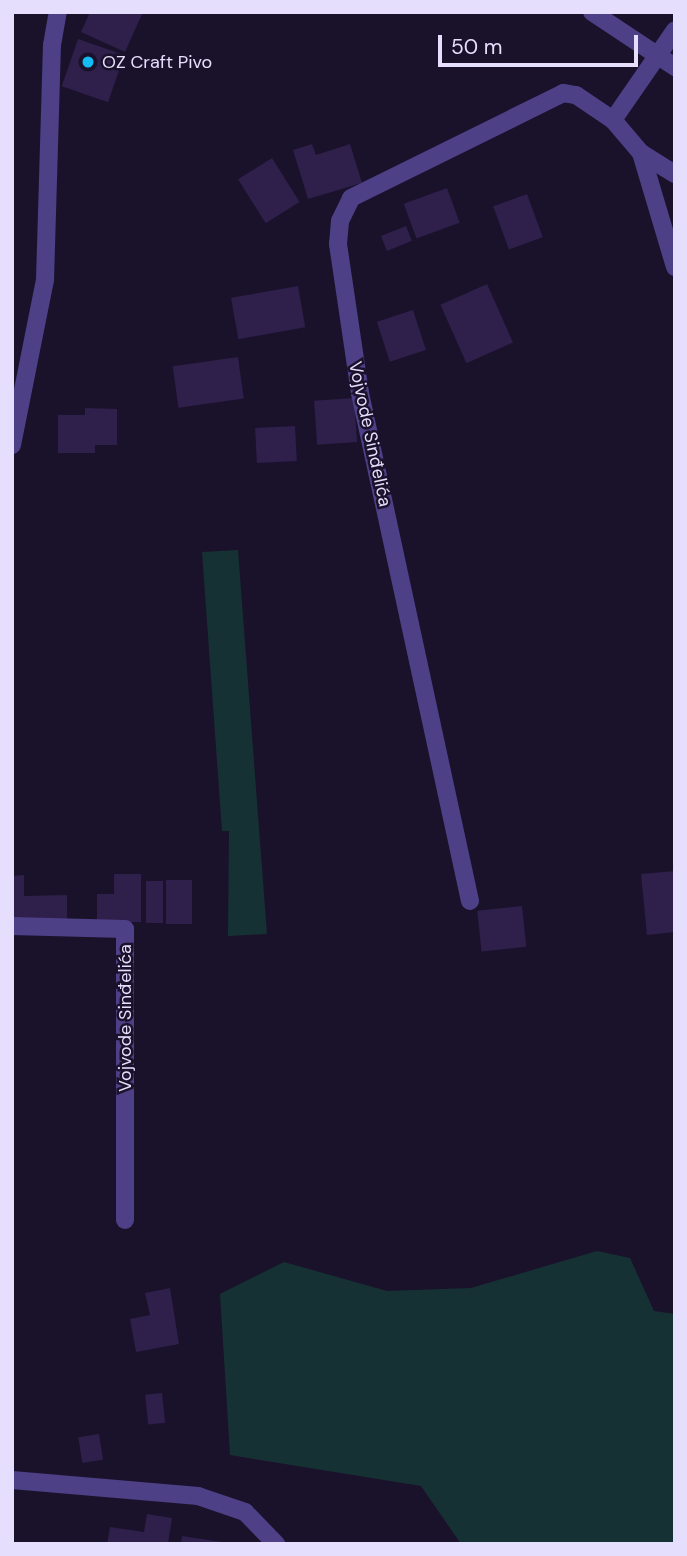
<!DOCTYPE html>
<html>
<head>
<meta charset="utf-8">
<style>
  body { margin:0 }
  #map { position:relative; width:687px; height:1556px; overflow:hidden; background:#1a122b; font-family:"DM Sans",sans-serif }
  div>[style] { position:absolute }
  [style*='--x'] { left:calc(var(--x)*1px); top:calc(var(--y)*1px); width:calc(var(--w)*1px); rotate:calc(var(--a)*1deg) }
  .green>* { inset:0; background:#163134 }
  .building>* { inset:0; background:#2e1f4b; transform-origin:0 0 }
  .minor>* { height:18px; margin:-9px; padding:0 9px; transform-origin:9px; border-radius:9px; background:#4d4087 }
  .dots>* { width:19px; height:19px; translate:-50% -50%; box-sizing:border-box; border:4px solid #1a122b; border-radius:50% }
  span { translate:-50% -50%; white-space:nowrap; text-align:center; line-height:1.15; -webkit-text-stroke:5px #1a122b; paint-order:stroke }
  .poi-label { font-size:18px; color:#e6defd }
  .left { translate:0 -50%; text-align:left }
  .street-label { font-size:18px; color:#e6defd }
  .frame { position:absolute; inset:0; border:14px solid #e6defd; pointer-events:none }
  .scale { position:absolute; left:438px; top:35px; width:200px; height:32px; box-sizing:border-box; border:4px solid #e6defd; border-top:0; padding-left:9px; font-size:21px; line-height:24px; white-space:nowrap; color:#e6defd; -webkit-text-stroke:5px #1a122b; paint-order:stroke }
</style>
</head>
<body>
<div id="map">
  <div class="green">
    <div style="clip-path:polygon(238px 550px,267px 934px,228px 936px,229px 831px,222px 831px,202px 552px)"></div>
    <div style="clip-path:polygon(597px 1251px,630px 1258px,654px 1311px,675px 1314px,675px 1544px,461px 1544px,421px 1486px,230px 1455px,220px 1294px,284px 1262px,387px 1291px,471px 1288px)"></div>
  </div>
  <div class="building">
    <div style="clip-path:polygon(90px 12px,143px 12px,125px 52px,81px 32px)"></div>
    <div style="left:78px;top:39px;width:49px;height:50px;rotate:19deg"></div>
    <div style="clip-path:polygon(312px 144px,316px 155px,350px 144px,362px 183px,308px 199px,293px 150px)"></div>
    <div style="left:272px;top:158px;width:52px;height:40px;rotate:58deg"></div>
    <div style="left:447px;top:188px;width:37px;height:46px;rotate:70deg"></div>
    <div style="left:527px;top:194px;width:46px;height:36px;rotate:70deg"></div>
    <div style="left:406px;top:226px;width:16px;height:27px;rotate:68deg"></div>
    <div style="left:487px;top:284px;width:64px;height:51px;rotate:66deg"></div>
    <div style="left:298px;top:286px;width:42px;height:68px;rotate:80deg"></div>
    <div style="left:413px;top:310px;width:42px;height:38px;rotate:72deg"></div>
    <div style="left:238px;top:357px;width:42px;height:66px;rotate:82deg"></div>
    <div style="left:354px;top:398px;width:44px;height:40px;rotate:86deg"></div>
    <div style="clip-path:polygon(85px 408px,117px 409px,117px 445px,95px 445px,95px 453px,58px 453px,58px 415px,85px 415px)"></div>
    <div style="left:295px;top:426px;width:35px;height:40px;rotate:87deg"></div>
    <div style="clip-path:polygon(675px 871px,675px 932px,647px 935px,641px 874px)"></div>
    <div style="clip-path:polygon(114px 874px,141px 874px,141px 922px,97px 922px,97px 894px,114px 894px)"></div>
    <div style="clip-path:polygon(24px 875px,24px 896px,67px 895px,67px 920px,12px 921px,12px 876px)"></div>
    <div style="left:166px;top:880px;width:26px;height:44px"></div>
    <div style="left:146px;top:881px;width:17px;height:42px"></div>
    <div style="left:522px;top:906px;width:41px;height:45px;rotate:84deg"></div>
    <div style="clip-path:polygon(170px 1288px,179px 1344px,136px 1352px,130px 1319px,150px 1315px,145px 1293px)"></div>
    <div style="left:162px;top:1393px;width:30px;height:17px;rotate:84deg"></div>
    <div style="left:99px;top:1434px;width:26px;height:21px;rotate:81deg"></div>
    <div style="clip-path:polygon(147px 1514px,172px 1518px,168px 1544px,107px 1544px,110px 1527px,144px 1532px)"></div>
    <div style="clip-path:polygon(182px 1536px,222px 1542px,222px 1544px,181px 1544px)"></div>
  </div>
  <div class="minor">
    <div style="--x:592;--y:12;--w:100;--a:33.5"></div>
    <div style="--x:613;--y:120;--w:109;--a:-55.4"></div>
    <div style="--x:641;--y:153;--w:119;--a:73.4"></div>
    <div style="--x:12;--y:445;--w:168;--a:-78.7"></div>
    <div style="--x:45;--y:280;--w:235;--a:-88.3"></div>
    <div style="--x:52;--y:45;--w:34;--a:-80"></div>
    <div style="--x:470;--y:901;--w:520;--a:-102.22"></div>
    <div style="--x:360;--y:393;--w:151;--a:-98.4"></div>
    <div style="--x:338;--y:244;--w:23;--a:-85"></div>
    <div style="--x:340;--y:221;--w:25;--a:-64"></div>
    <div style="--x:351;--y:198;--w:237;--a:-26.3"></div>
    <div style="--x:563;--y:93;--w:13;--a:9"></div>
    <div style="--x:576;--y:95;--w:45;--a:34"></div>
    <div style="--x:613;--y:120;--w:43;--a:49.7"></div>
    <div style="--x:641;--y:153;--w:40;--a:32"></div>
    <div style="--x:12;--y:926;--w:113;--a:1.5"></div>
    <div style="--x:125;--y:929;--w:291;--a:90"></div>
    <div style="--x:12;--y:1480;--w:187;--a:4.9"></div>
    <div style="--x:198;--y:1496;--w:50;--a:18.8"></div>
    <div style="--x:245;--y:1512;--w:45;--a:45.9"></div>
  </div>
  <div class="dots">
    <div style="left:88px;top:62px;background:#13bdf4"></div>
  </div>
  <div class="poi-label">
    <span class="left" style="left:102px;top:62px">OZ Craft Pivo</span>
  </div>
  <div class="street-label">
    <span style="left:370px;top:434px;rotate:78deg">Vojvode Sinđelića</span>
    <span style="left:125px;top:1018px;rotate:-90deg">Vojvode Sinđelića</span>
  </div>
  <div class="frame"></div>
  <div class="scale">50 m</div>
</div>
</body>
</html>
